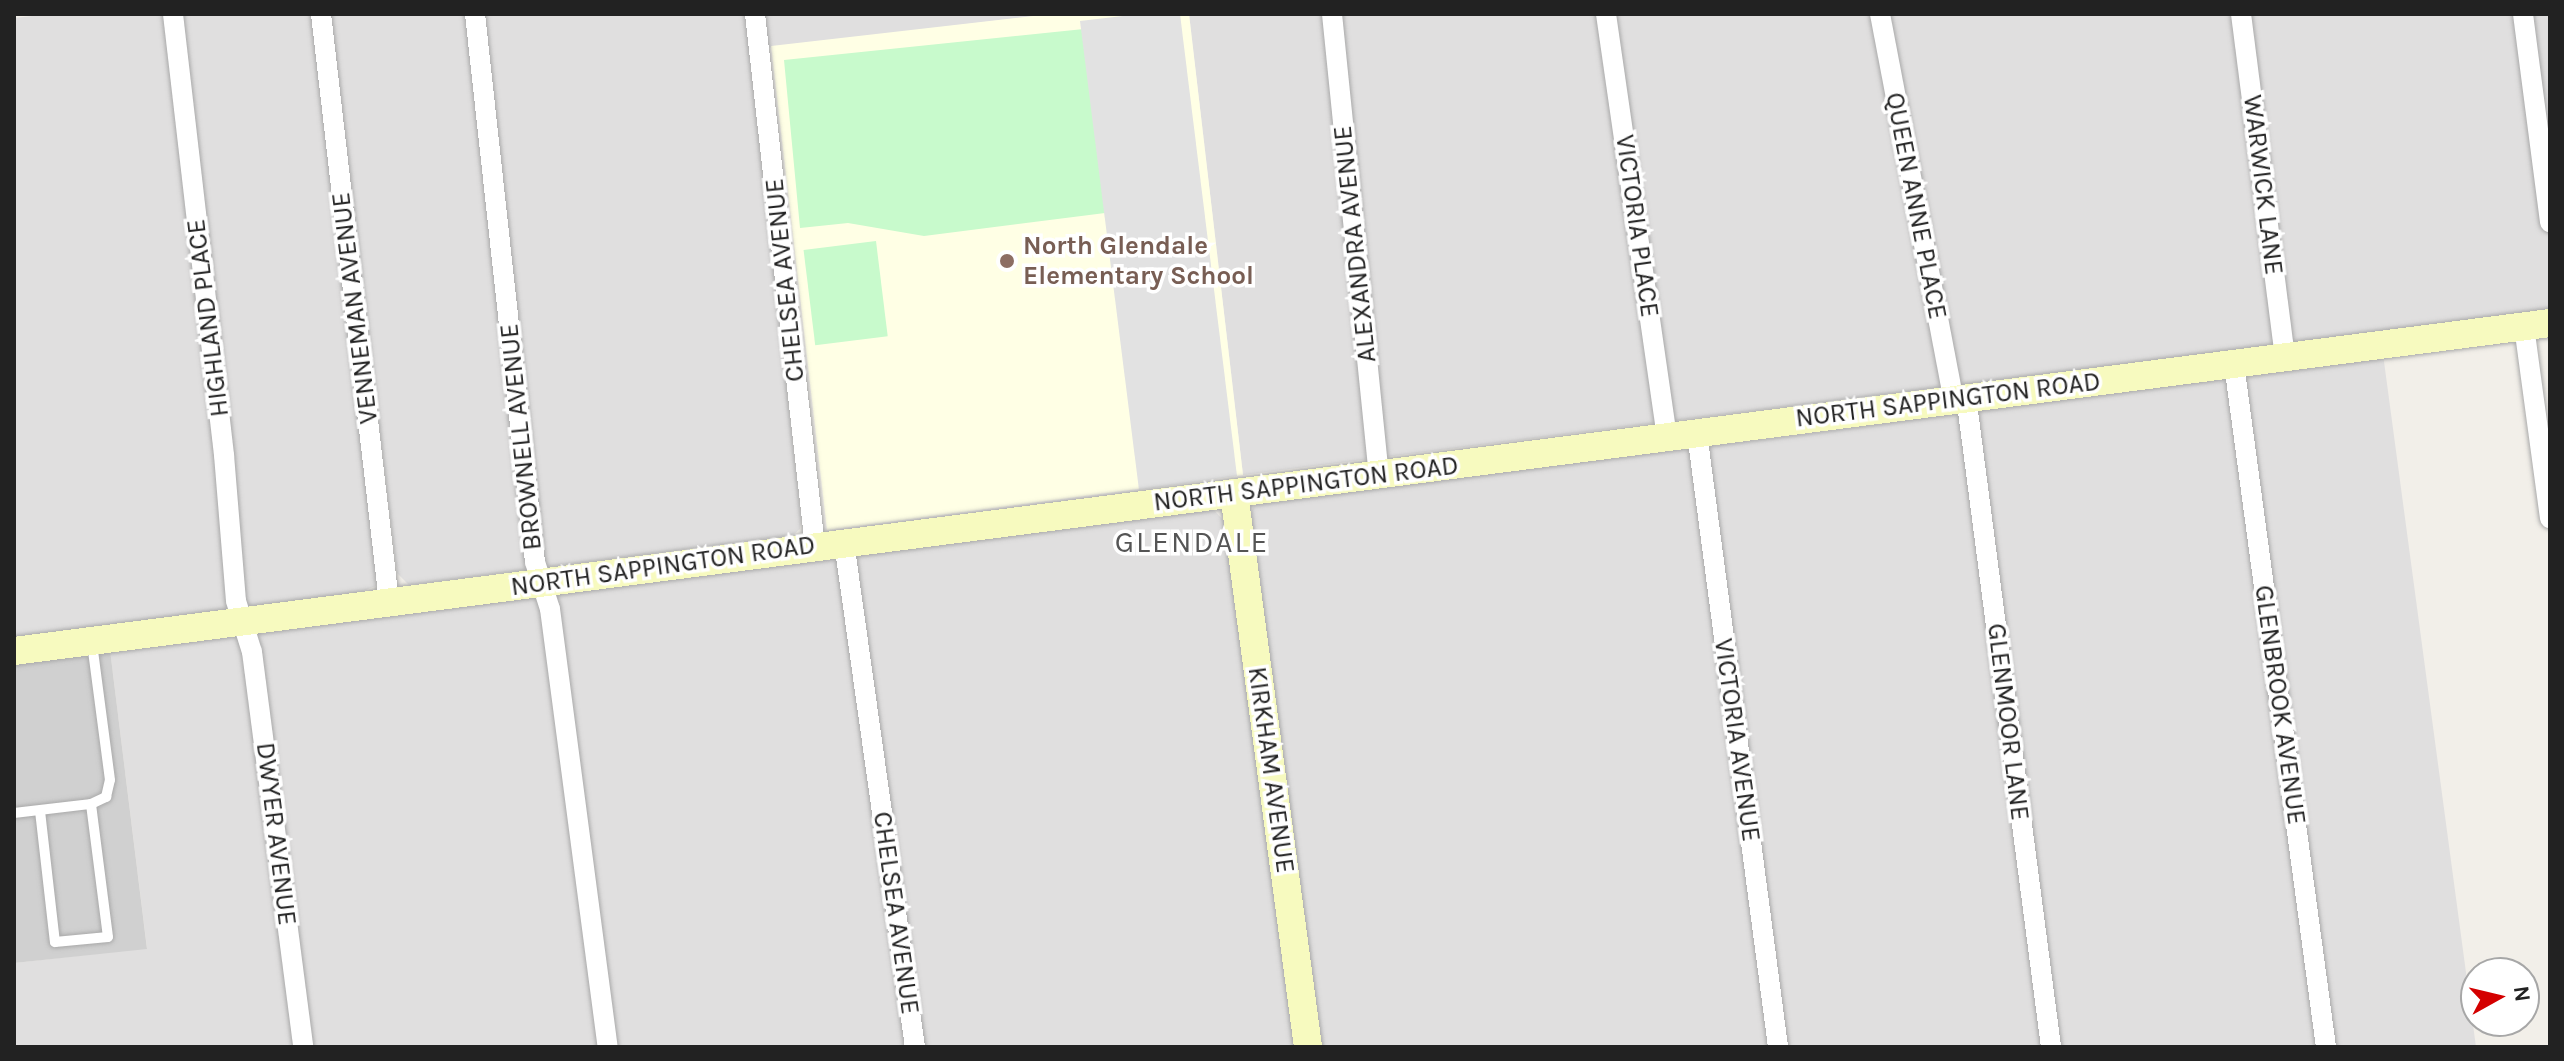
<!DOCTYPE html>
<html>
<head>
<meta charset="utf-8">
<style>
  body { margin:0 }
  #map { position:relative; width:2564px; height:1061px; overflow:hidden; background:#f2efe9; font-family:Karla,sans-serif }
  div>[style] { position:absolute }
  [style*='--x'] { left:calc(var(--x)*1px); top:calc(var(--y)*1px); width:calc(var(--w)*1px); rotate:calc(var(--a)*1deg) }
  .residential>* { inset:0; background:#e0dfdf }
  .education>* { inset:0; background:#ffffe5 }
  .religious>* { inset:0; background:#d0d0d0 }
  .park>* { inset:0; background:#c8facc; transform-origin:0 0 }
  .parking>* { inset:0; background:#e2e2e2 }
  .roads { filter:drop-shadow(0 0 2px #a9a9a9) drop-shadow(0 0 2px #a9a9a9) }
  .lane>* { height:10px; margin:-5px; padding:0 5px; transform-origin:5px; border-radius:5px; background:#fff }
  .street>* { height:20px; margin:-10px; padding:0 10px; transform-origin:10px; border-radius:10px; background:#fff }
  .secondary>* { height:28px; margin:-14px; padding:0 14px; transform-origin:14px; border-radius:14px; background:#f7fabf }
  .dots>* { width:22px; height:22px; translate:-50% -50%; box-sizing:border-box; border:4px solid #fff; border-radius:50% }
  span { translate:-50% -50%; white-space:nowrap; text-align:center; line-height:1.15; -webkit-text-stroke:7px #fff; paint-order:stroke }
  .street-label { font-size:26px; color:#222 }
  .education-label { font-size:26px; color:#785e54; font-weight:700 }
  .left { translate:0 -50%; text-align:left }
  .quarter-label { font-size:30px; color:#555; letter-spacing:2px }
  .frame { position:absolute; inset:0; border:16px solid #222; pointer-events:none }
  .north { position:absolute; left:2460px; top:957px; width:80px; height:80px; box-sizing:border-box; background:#fff; border:2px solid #a7a7a7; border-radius:50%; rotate:82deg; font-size:22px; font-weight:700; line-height:32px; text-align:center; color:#222 }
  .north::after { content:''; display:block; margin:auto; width:28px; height:36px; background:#d40000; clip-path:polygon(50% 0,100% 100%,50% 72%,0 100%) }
</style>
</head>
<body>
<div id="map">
  <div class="residential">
    <div style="clip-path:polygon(50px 14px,316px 14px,378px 577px,376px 586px,355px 594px,14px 637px,14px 18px)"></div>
    <div style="clip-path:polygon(329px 14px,1051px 14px,749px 50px,801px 517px,800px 529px,793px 535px,409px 585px,397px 573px)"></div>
    <div style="clip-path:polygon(1189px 14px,2550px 14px,2550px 310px,1243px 475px)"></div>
    <div style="clip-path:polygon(2383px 354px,2476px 1047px,1322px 1047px,1249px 517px,1254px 506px,1264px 501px,1824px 432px)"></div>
    <div style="clip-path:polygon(1212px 508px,1225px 522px,1295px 1047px,14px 1047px,14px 963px,147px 948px,110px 650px)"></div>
  </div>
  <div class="education">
    <div style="clip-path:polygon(1051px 14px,1189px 14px,1243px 475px,827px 530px,771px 46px)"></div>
  </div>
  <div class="religious">
    <div style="clip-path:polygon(110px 650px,147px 949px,14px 963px,14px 661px)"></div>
  </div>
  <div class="park">
    <div style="clip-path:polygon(1171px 20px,1192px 202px,924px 236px,848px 223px,800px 228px,784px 60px)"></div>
    <div style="left:876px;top:241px;width:96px;height:73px;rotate:83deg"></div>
  </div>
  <div class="parking">
    <div style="clip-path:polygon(1140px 14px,1180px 14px,1237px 476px,1139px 490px,1080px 21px)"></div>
  </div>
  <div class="roads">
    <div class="lane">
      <div style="--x:40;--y:811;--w:132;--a:83.5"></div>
      <div style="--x:55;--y:942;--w:53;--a:-5.4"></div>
      <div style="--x:108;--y:937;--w:134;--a:-97.3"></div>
      <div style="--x:91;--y:804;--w:17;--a:-25"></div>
      <div style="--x:106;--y:797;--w:17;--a:-77"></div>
      <div style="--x:110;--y:780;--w:138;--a:-97.5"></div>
      <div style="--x:14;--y:813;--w:78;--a:-6.7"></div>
    </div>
    <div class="street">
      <div style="--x:173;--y:14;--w:444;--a:83.4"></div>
      <div style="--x:224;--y:455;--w:146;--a:85.3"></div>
      <div style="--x:236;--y:601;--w:53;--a:72.6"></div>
      <div style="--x:252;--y:652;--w:398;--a:82.6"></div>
      <div style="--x:321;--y:14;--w:592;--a:83.4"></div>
      <div style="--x:475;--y:14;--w:551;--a:83.75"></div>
      <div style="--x:535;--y:562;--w:49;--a:72.3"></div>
      <div style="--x:550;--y:609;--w:442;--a:82.5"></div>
      <div style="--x:755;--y:14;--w:535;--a:83.57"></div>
      <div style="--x:1332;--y:14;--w:462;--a:84.2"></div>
      <div style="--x:1606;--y:14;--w:427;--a:81.8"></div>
      <div style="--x:1880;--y:14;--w:391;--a:79.2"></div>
      <div style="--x:2241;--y:14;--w:346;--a:82.7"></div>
      <div style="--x:2523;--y:14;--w:210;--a:82.6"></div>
      <div style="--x:2524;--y:326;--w:194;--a:82.3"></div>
      <div style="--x:2234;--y:364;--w:689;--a:82.33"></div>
      <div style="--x:1966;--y:396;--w:657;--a:82.56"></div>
      <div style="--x:1697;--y:433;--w:619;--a:82.48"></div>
      <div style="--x:844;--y:542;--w:510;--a:82"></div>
    </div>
    <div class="secondary">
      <div style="--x:1234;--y:493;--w:559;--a:82.39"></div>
      <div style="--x:14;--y:651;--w:2557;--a:-7.37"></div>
    </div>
  </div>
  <div class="dots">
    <div style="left:1007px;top:261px;background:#8d6e63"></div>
  </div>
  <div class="street-label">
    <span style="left:2263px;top:185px;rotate:83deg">WARWICK LANE</span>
    <span style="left:1916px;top:206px;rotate:79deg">QUEEN ANNE PLACE</span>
    <span style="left:1637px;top:226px;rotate:82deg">VICTORIA PLACE</span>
    <span style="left:1355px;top:244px;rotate:-96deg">ALEXANDRA AVENUE</span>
    <span style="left:785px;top:280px;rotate:-96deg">CHELSEA AVENUE</span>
    <span style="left:355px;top:308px;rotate:-97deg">VENNEMAN AVENUE</span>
    <span style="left:208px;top:318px;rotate:-97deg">HIGHLAND PLACE</span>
    <span style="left:1948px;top:400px;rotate:-7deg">NORTH SAPPINGTON ROAD</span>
    <span style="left:521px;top:437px;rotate:-96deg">BROWNELL AVENUE</span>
    <span style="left:1306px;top:484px;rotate:-7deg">NORTH SAPPINGTON ROAD</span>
    <span style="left:663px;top:566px;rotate:-8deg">NORTH SAPPINGTON ROAD</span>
    <span style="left:2280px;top:705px;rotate:82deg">GLENBROOK AVENUE</span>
    <span style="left:2008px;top:722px;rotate:83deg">GLENMOOR LANE</span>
    <span style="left:1737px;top:740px;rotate:82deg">VICTORIA AVENUE</span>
    <span style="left:1271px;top:770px;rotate:82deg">KIRKHAM AVENUE</span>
    <span style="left:276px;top:834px;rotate:83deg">DWYER AVENUE</span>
    <span style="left:896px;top:913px;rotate:82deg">CHELSEA AVENUE</span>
  </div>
  <div class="education-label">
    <span class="left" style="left:1023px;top:261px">North Glendale<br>Elementary School</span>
  </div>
  <div class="quarter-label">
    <span style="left:1192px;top:542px">GLENDALE</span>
  </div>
  <div class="frame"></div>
  <div class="north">N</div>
</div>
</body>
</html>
